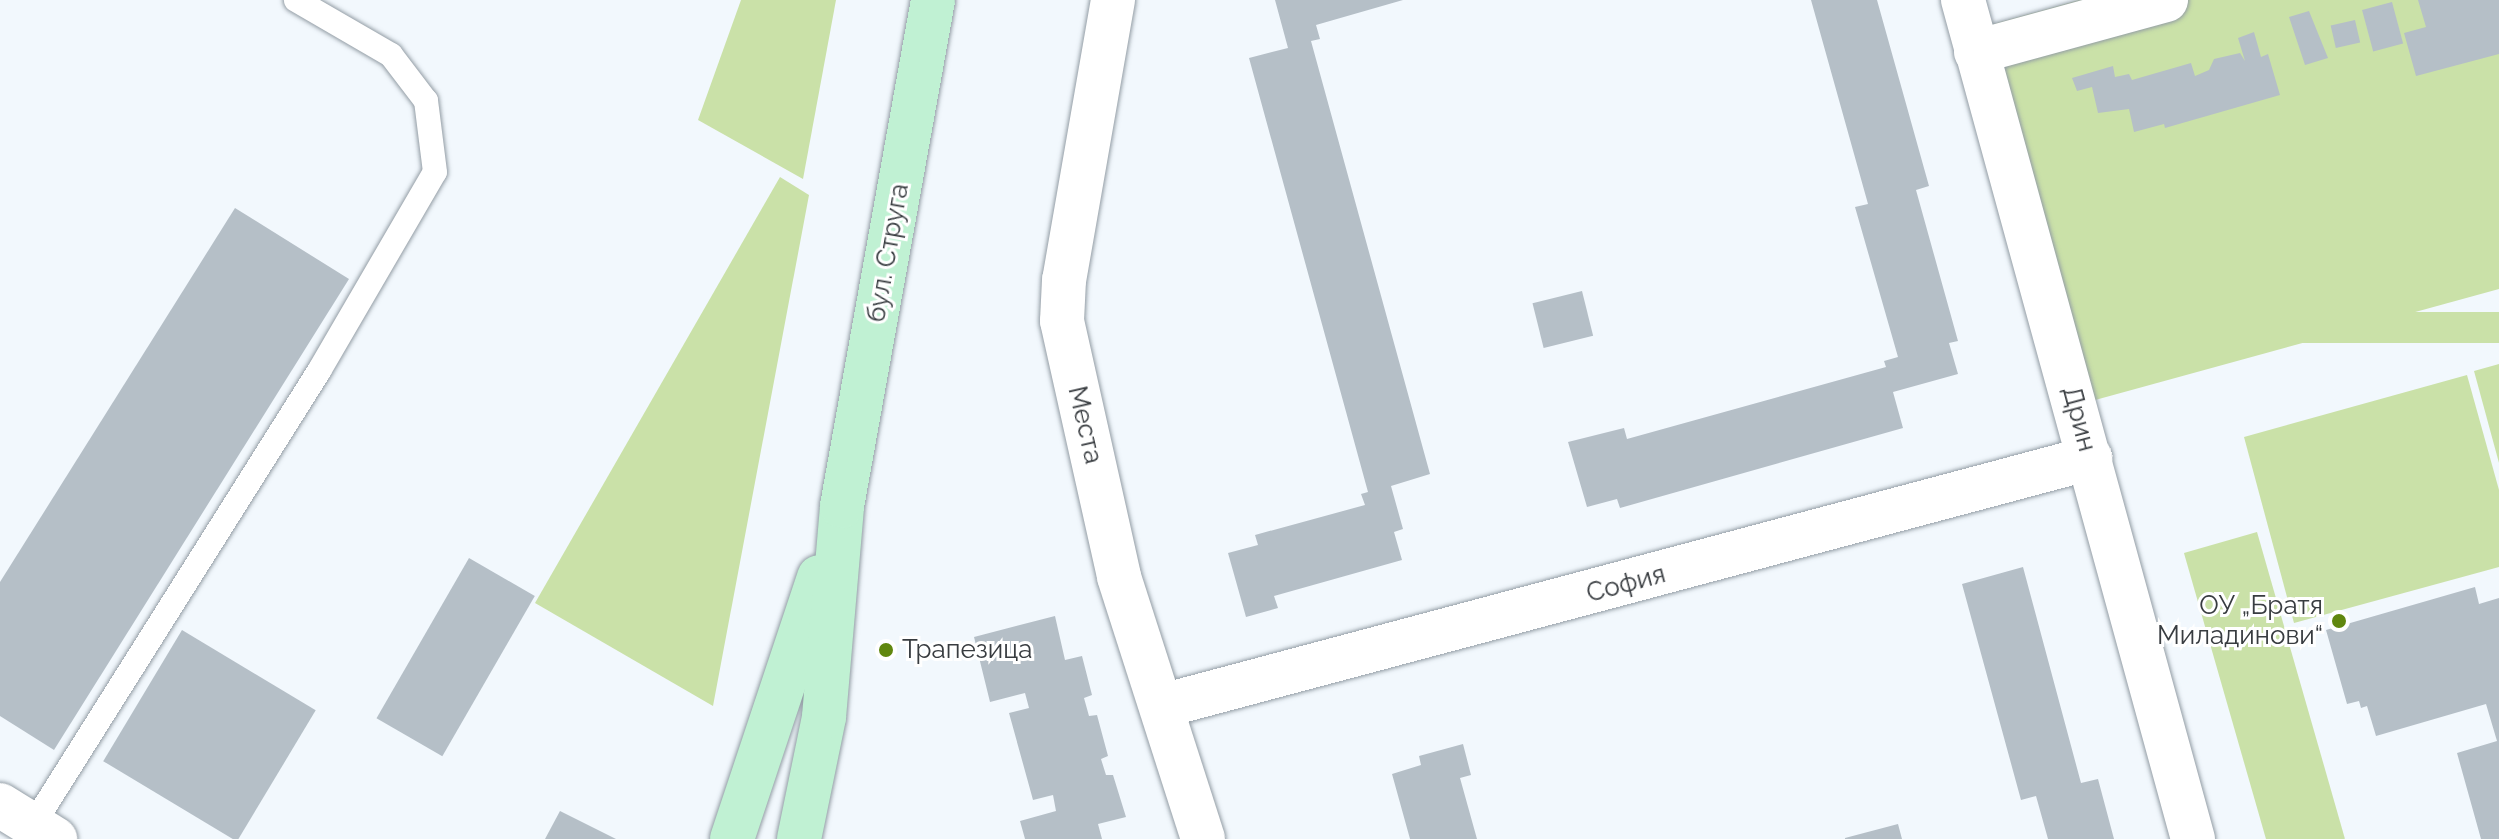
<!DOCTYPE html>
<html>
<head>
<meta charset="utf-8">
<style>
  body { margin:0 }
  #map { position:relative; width:2499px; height:839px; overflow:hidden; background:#f2f8fd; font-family:Raleway,sans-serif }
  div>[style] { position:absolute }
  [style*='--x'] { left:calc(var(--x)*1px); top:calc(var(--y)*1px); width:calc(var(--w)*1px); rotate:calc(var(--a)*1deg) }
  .green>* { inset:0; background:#cae1a8; transform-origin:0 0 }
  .building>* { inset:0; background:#b5bfc7; transform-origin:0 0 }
  .roads { filter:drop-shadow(0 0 2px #939da5) drop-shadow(0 0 2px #939da5) }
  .lane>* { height:24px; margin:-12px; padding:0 12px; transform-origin:12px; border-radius:12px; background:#fff }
  .street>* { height:44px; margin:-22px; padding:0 22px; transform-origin:22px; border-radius:22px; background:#fff }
  .secondary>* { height:44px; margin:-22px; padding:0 22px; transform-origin:22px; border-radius:22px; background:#fff }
  .primary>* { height:44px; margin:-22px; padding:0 22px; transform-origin:22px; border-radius:22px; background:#c0f1d3 }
  .dots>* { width:22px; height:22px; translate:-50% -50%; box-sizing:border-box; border:4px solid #fff; border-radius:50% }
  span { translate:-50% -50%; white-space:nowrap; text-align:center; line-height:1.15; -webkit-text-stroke:6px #fff; paint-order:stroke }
  .street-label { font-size:26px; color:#383c40 }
  .poi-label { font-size:26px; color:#383c40 }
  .right { translate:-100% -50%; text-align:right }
  .left { translate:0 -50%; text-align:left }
</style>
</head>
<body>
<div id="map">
  <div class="green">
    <div style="clip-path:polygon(741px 0,836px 0,803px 179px,698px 120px)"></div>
    <div style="clip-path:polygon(2079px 0,2499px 0,2499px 289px,2077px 405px,1972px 30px)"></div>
    <div style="clip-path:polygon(780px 177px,809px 195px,713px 706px,535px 603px)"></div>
    <div style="left:2499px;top:312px;width:31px;height:365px;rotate:90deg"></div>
    <div style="clip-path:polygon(2499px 364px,2499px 463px,2474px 371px)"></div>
    <div style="clip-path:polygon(2467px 375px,2499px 490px,2499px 567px,2294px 623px,2244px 437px)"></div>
    <div style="left:2257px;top:532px;width:319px;height:76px;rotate:74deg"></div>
  </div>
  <div class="building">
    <div style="clip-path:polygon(1275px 0,1403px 0,1316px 25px,1320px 39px,1311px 41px,1430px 474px,1391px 486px,1403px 529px,1394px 532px,1402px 560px,1274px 596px,1278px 608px,1246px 617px,1228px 553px,1258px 545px,1255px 535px,1365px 505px,1361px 494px,1368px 492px,1249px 58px,1288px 48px)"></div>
    <div style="clip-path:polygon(1811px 0,1877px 0,1929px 186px,1916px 190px,1958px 341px,1949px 343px,1958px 374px,1893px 392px,1903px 428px,1620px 508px,1617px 499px,1587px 507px,1568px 442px,1624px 428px,1627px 439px,1886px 367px,1884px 361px,1898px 357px,1855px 207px,1868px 204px)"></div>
    <div style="clip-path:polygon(2418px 0,2499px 0,2499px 54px,2416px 76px,2404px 33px,2426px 27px)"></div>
    <div style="left:2392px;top:2px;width:43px;height:31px;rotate:75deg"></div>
    <div style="clip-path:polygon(2309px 11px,2328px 58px,2305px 65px,2289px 17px)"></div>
    <div style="left:2355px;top:20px;width:23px;height:25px;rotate:77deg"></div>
    <div style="clip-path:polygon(2254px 32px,2261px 57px,2268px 54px,2280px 95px,2165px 128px,2164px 124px,2134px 132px,2129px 109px,2098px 113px,2092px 87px,2077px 91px,2072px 78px,2113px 66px,2115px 77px,2129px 74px,2132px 80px,2191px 63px,2195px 76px,2209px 70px,2214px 59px,2240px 53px,2245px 61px,2238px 38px)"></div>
    <div style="clip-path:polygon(235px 208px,349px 279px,54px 750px,0 716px,0 582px)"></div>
    <div style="left:1582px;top:291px;width:46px;height:51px;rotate:76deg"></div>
    <div style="left:469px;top:558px;width:76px;height:185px;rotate:30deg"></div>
    <div style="clip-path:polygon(2023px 567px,2081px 783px,2098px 779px,2114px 839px,2048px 839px,2036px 796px,2021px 800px,1962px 584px)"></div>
    <div style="clip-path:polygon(2475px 587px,2479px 604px,2499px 598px,2499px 839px,2481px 839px,2457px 753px,2497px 741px,2486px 704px,2376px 736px,2367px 706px,2361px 708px,2359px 701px,2347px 704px,2326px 630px)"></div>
    <div style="clip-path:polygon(1055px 616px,1065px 660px,1082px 656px,1092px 695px,1084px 698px,1089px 716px,1097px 715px,1108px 756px,1101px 759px,1106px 775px,1113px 775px,1126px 817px,1098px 824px,1102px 839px,1025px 839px,1020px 821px,1056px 811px,1053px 795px,1033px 800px,1009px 713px,1029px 708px,1025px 693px,990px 702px,974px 637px)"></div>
    <div style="left:182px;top:630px;width:156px;height:153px;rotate:31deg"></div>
    <div style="clip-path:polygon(1463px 744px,1471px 775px,1460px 778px,1477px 839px,1410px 839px,1392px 774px,1421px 765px,1419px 756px)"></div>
    <div style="clip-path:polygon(560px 811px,616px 839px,545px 839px)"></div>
    <div style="clip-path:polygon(1898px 824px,1902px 839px,1845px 839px,1845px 838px)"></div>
  </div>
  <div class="roads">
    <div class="lane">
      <div style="--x:33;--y:825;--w:537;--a:-57.79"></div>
      <div style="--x:319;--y:371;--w:230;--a:-59.8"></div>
      <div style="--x:435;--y:172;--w:72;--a:-97.2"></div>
      <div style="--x:426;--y:101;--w:58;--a:-127.3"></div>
      <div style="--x:391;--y:55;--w:110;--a:-149.9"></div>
    </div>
    <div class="street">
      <div style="--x:1113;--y:0;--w:284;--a:99.9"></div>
      <div style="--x:1064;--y:280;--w:41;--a:92.8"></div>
      <div style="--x:1062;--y:321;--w:262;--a:77.4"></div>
      <div style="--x:1119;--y:577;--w:275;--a:72.2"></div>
      <div style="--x:1963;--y:0;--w:870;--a:74.67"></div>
      <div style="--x:1976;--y:52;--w:197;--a:-15.3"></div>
      <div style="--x:1162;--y:706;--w:961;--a:-14.96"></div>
    </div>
    <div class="secondary">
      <div style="--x:0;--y:805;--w:65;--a:31.7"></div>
    </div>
    <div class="primary">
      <div style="--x:732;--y:839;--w:276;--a:-71.6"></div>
      <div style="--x:799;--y:839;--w:125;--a:-78.4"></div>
      <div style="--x:824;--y:717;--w:212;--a:-85.1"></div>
      <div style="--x:842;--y:506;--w:514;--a:-79.8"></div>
    </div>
  </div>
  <div class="dots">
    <div style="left:2339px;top:621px;background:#60870e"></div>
    <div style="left:886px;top:650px;background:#60870e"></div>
  </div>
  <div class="street-label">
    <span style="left:888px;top:253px;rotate:-80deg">бул. Струга</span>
    <span style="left:2079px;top:419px;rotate:75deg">Дрин</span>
    <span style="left:1085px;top:425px;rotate:77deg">Места</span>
    <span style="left:1626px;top:584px;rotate:-15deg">София</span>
  </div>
  <div class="poi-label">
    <span class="right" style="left:2323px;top:621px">ОУ „Братя<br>Миладинови“</span>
    <span class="left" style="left:902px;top:650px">Трапезица</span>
  </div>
</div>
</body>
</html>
